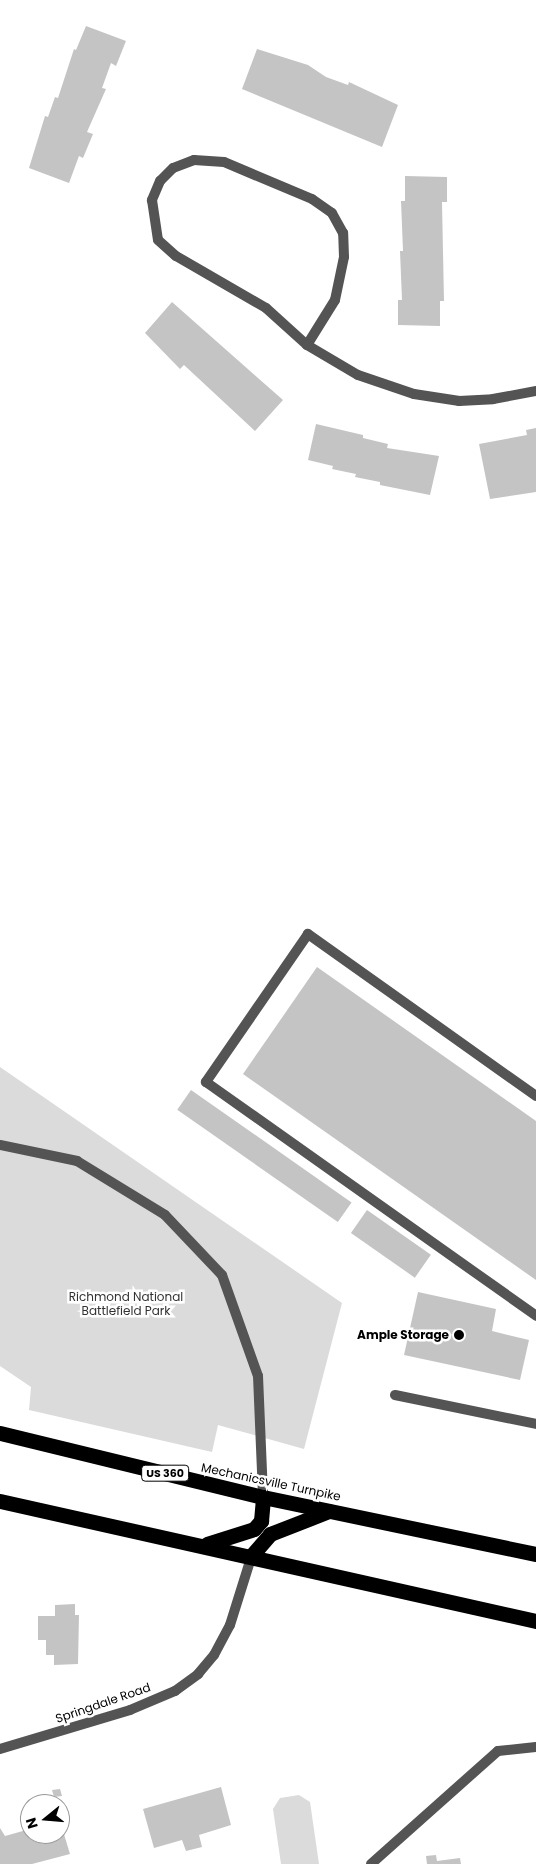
<!DOCTYPE html>
<html>
<head>
<meta charset="utf-8">
<style>
  body { margin:0 }
  #map { position:relative; width:536px; height:1864px; overflow:hidden; background:#fff; font-family:Poppins,sans-serif }
  div>[style] { position:absolute }
  [style*='--x'] { left:calc(var(--x)*1px); top:calc(var(--y)*1px); width:calc(var(--w)*1px); rotate:calc(var(--a)*1deg) }
  .green>* { inset:0; background:#dbdbdb }
  .building>* { inset:0; background:#c4c4c4; transform-origin:0 0 }
  .lane>* { height:10px; margin:-5px; padding:0 5px; transform-origin:5px; border-radius:5px; background:#545454 }
  .street>* { height:10px; margin:-5px; padding:0 5px; transform-origin:5px; border-radius:5px; background:#545454 }
  .highway>* { height:15px; margin:-7.5px; padding:0 7.5px; transform-origin:7.5px; border-radius:7.5px; background:#000 }
  .dots>* { width:14px; height:14px; translate:-50% -50%; box-sizing:border-box; border:2px solid #fff; border-radius:50% }
  span { translate:-50% -50%; white-space:nowrap; text-align:center; line-height:1.15; -webkit-text-stroke:5px #fff; paint-order:stroke }
  .shield-label span { padding:1px 4px; background:#fff; border:1px solid; border-radius:4px; -webkit-text-stroke-width:0 }
  .shield-label { font-size:11px; color:#000; font-weight:700 }
  .park-label { font-size:12px; color:#323232 }
  .poi-label { font-size:12px; color:#000; font-weight:700 }
  .right { translate:-100% -50%; text-align:right }
  .street-label { font-size:12px; color:#000 }
  .north { position:absolute; left:20px; top:1794px; width:50px; height:50px; box-sizing:border-box; background:#fff; border:1px solid #999; border-radius:50%; rotate:253deg; font-size:14px; font-weight:700; line-height:20px; text-align:center; color:#000 }
  .north::after { content:''; display:block; margin:auto; width:18px; height:22px; background:#000; clip-path:polygon(50% 0,100% 100%,50% 72%,0 100%) }
</style>
</head>
<body>
<div id="map">
  <div class="green">
    <div style="clip-path:polygon(0 1067px,342px 1303px,304px 1449px,218px 1425px,212px 1452px,29px 1410px,31px 1387px,0 1366px)"></div>
    <div style="clip-path:polygon(299px 1795px,310px 1802px,319px 1864px,281px 1864px,273px 1809px,280px 1798px)"></div>
  </div>
  <div class="building">
    <div style="clip-path:polygon(86px 26px,126px 41px,116px 66px,111px 63px,102px 88px,106px 89px,87px 132px,93px 134px,83px 158px,79px 156px,69px 183px,29px 168px,45px 116px,48px 117px,55px 97px,58px 98px,74px 49px,76px 50px)"></div>
    <div style="clip-path:polygon(257px 49px,308px 65px,326px 77px,348px 85px,349px 82px,398px 105px,382px 147px,242px 89px)"></div>
    <div style="clip-path:polygon(405px 176px,447px 177px,447px 202px,442px 202px,444px 301px,440px 301px,440px 326px,398px 325px,398px 300px,402px 300px,400px 251px,403px 251px,401px 201px,405px 201px)"></div>
    <div style="clip-path:polygon(172px 302px,283px 400px,255px 431px,184px 365px,180px 369px,145px 333px)"></div>
    <div style="clip-path:polygon(316px 424px,363px 435px,363px 438px,388px 444px,387px 448px,439px 456px,430px 495px,380px 485px,380px 482px,355px 477px,356px 474px,332px 469px,333px 466px,308px 460px)"></div>
    <div style="clip-path:polygon(536px 428px,536px 492px,490px 499px,479px 444px,527px 435px,526px 430px)"></div>
    <div style="clip-path:polygon(317px 967px,536px 1121px,536px 1280px,243px 1074px)"></div>
    <div style="left:191px;top:1090px;width:196px;height:24px;rotate:35deg"></div>
    <div style="left:367px;top:1210px;width:78px;height:28px;rotate:35deg"></div>
    <div style="clip-path:polygon(418px 1292px,496px 1309px,492px 1331px,529px 1340px,520px 1380px,404px 1355px)"></div>
    <div style="clip-path:polygon(75px 1604px,75px 1615px,79px 1615px,78px 1664px,54px 1665px,54px 1655px,46px 1655px,46px 1640px,38px 1640px,38px 1616px,55px 1616px,55px 1605px)"></div>
    <div style="clip-path:polygon(221px 1787px,231px 1825px,199px 1835px,202px 1847px,186px 1851px,182px 1840px,154px 1848px,143px 1809px)"></div>
    <div style="clip-path:polygon(60px 1789px,62px 1796px,54px 1797px,52px 1790px)"></div>
    <div style="clip-path:polygon(60px 1821px,70px 1854px,32px 1864px,0 1864px,0 1828px,5px 1836px,30px 1829px,30px 1834px,60px 1834px)"></div>
    <div style="clip-path:polygon(436px 1855px,437px 1861px,460px 1858px,461px 1864px,427px 1864px,426px 1856px)"></div>
  </div>
  <div class="lane">
    <div style="--x:536;--y:1096;--w:280;--a:-144.6"></div>
    <div style="--x:308;--y:934;--w:180;--a:124.6"></div>
    <div style="--x:206;--y:1082;--w:405;--a:35.3"></div>
    <div style="--x:0;--y:1145;--w:79;--a:11.7"></div>
    <div style="--x:77;--y:1161;--w:103;--a:31.5"></div>
    <div style="--x:165;--y:1215;--w:83;--a:46.5"></div>
    <div style="--x:222;--y:1275;--w:107;--a:70.4"></div>
    <div style="--x:258;--y:1376;--w:121;--a:87.6"></div>
    <div style="--x:395;--y:1395;--w:144;--a:11.6"></div>
    <div style="--x:371;--y:1864;--w:170;--a:-41.7"></div>
    <div style="--x:498;--y:1751;--w:38;--a:-6"></div>
  </div>
  <div class="street">
    <div style="--x:307;--y:345;--w:53;--a:-58.1"></div>
    <div style="--x:335;--y:300;--w:44;--a:-78.2"></div>
    <div style="--x:344;--y:257;--w:24;--a:-92"></div>
    <div style="--x:343;--y:233;--w:23;--a:-119"></div>
    <div style="--x:332;--y:213;--w:24;--a:-145"></div>
    <div style="--x:312;--y:199;--w:95;--a:-157.2"></div>
    <div style="--x:224;--y:162;--w:30;--a:-176"></div>
    <div style="--x:194;--y:160;--w:22;--a:159"></div>
    <div style="--x:173;--y:168;--w:18;--a:135"></div>
    <div style="--x:160;--y:181;--w:21;--a:113"></div>
    <div style="--x:152;--y:200;--w:40;--a:81.5"></div>
    <div style="--x:158;--y:240;--w:24;--a:42"></div>
    <div style="--x:176;--y:256;--w:104;--a:30"></div>
    <div style="--x:266;--y:308;--w:55;--a:42.1"></div>
    <div style="--x:307;--y:345;--w:59;--a:30.5"></div>
    <div style="--x:358;--y:375;--w:59;--a:18.7"></div>
    <div style="--x:414;--y:394;--w:46;--a:8.8"></div>
    <div style="--x:459;--y:401;--w:34;--a:-3"></div>
    <div style="--x:493;--y:399;--w:44;--a:-10.5"></div>
    <div style="--x:0;--y:1749;--w:136;--a:-16.7"></div>
    <div style="--x:130;--y:1710;--w:49;--a:-22.9"></div>
    <div style="--x:175;--y:1691;--w:29;--a:-36"></div>
    <div style="--x:198;--y:1674;--w:25;--a:-50"></div>
    <div style="--x:214;--y:1655;--w:34;--a:-62"></div>
    <div style="--x:230;--y:1625;--w:73;--a:-72.6"></div>
  </div>
  <div class="highway">
    <div style="--x:0;--y:1433;--w:271;--a:13.7"></div>
    <div style="--x:263;--y:1497;--w:279;--a:11.8"></div>
    <div style="--x:0;--y:1501;--w:549;--a:12.62"></div>
    <div style="--x:207;--y:1544;--w:49;--a:-17.7"></div>
    <div style="--x:254;--y:1529;--w:11;--a:-49"></div>
    <div style="--x:261;--y:1521;--w:24;--a:-85"></div>
    <div style="--x:252;--y:1555;--w:28;--a:-49"></div>
    <div style="--x:270;--y:1534;--w:63;--a:-21.3"></div>
  </div>
  <div class="dots">
    <div style="left:459px;top:1335px;background:#000"></div>
  </div>
  <div class="shield-label">
    <span style="left:165px;top:1473px">US 360</span>
  </div>
  <div class="park-label">
    <span style="left:126px;top:1304px">Richmond National<br>Battlefield Park</span>
  </div>
  <div class="poi-label">
    <span class="right" style="left:449px;top:1335px">Ample Storage</span>
  </div>
  <div class="street-label">
    <span style="left:271px;top:1482px;rotate:12deg">Mechanicsville Turnpike</span>
    <span style="left:103px;top:1703px;rotate:-19deg">Springdale Road</span>
  </div>
  <div class="north">N</div>
</div>
</body>
</html>
